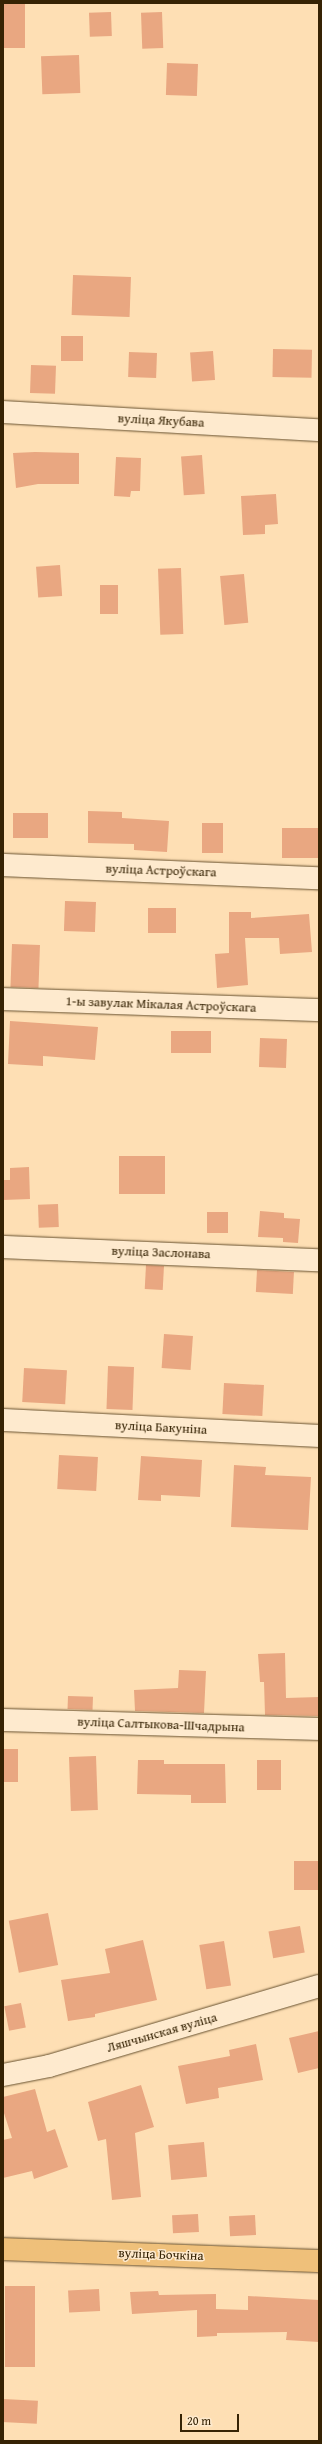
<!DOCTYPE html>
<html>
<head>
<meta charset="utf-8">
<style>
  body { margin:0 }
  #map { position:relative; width:322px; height:2444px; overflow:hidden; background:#fedfb4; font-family:"Gentium Book Plus",serif }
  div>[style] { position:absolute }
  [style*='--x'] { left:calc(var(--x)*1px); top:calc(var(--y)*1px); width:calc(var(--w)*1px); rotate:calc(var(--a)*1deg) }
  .building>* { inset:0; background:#e9a781; transform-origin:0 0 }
  .roads { filter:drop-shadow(0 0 1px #685230) drop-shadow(0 0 1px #685230) }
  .minor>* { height:22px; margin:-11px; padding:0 11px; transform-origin:11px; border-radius:11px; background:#feeace }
  .major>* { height:22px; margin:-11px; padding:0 11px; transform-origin:11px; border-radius:11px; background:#efc07a }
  span { translate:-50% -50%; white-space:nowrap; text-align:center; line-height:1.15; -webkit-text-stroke:3px #feeace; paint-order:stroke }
  .street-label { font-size:13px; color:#362304 }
  .frame { position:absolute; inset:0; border:4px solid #362304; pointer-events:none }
  .scale { position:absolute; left:180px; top:2414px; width:59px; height:18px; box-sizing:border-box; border:2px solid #362304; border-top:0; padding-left:5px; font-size:12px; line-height:14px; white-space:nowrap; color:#362304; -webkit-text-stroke:3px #feeace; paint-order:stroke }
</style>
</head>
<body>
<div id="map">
  <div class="building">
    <div style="left:3px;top:3px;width:22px;height:45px"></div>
    <div style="left:111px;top:12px;width:24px;height:22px;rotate:88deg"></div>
    <div style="left:162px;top:12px;width:36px;height:21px;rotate:88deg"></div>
    <div style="left:79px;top:55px;width:38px;height:38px;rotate:88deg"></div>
    <div style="left:167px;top:63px;width:31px;height:32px;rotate:2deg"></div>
    <div style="left:73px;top:275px;width:58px;height:40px;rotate:2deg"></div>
    <div style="left:61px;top:336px;width:22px;height:25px"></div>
    <div style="left:273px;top:349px;width:39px;height:28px;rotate:1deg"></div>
    <div style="left:213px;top:351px;width:29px;height:23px;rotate:86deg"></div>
    <div style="left:129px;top:352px;width:28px;height:25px;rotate:2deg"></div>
    <div style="left:31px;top:365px;width:25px;height:28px;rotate:2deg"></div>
    <div style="clip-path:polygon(35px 452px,79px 453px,79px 484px,38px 484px,16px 488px,13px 453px)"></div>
    <div style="left:202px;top:455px;width:39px;height:21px;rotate:86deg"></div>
    <div style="clip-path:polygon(116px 457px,141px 458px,140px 491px,131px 491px,130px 497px,114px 496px)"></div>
    <div style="clip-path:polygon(276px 494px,278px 524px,265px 525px,265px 534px,243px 535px,241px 496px)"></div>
    <div style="left:60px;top:565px;width:31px;height:24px;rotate:86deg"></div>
    <div style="left:181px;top:568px;width:66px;height:23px;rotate:88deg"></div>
    <div style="left:244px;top:574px;width:49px;height:24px;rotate:85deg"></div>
    <div style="left:100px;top:585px;width:18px;height:29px"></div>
    <div style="clip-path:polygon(88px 811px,122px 812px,122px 818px,169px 821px,167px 852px,134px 850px,134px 844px,88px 843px)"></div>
    <div style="left:13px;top:813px;width:35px;height:25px"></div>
    <div style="left:223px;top:823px;width:30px;height:21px;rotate:90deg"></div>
    <div style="left:319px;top:828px;width:30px;height:37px;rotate:90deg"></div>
    <div style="left:65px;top:901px;width:31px;height:30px;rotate:2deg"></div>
    <div style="left:148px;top:908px;width:28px;height:25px"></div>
    <div style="clip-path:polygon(229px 912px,251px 912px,251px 918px,309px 914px,312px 952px,280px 954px,279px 938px,245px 938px,248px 985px,217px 988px,215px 954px,229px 953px)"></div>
    <div style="left:12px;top:944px;width:28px;height:43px;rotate:2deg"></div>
    <div style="clip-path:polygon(10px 1021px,98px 1027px,95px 1060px,43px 1056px,43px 1066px,8px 1064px)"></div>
    <div style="left:171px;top:1031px;width:40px;height:22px"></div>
    <div style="left:260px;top:1038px;width:27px;height:29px;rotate:2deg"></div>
    <div style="left:119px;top:1156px;width:46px;height:38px"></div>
    <div style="clip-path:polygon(29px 1167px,30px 1199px,3px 1200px,3px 1180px,10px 1180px,10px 1168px)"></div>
    <div style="left:58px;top:1204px;width:23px;height:20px;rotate:88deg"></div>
    <div style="clip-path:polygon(260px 1211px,284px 1213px,284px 1218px,300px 1219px,298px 1243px,283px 1242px,283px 1238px,258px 1237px)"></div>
    <div style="left:207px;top:1212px;width:21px;height:21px"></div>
    <div style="left:146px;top:1265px;width:18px;height:24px;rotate:3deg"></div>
    <div style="left:257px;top:1270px;width:37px;height:22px;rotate:3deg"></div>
    <div style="left:164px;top:1334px;width:29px;height:34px;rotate:4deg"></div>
    <div style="left:108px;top:1366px;width:26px;height:43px;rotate:2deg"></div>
    <div style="left:24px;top:1368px;width:43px;height:34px;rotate:3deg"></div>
    <div style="left:224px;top:1383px;width:40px;height:31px;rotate:3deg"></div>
    <div style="left:59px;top:1455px;width:39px;height:34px;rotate:3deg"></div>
    <div style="clip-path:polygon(141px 1456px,202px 1460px,200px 1497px,161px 1495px,161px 1501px,138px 1500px)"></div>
    <div style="clip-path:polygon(234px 1465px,266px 1467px,265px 1475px,311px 1477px,308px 1530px,231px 1527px)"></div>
    <div style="clip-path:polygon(285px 1653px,286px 1698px,319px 1697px,319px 1716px,265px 1715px,264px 1682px,260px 1682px,258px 1654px)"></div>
    <div style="clip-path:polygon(179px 1670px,206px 1671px,204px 1713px,135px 1711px,134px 1690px,178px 1688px)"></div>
    <div style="left:68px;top:1696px;width:25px;height:13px;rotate:2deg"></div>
    <div style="left:3px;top:1749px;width:15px;height:33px"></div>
    <div style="left:96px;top:1756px;width:54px;height:27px;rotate:88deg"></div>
    <div style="clip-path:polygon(138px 1760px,164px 1760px,164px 1764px,225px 1764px,226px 1803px,191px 1803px,191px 1795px,137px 1794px)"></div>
    <div style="left:257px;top:1760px;width:24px;height:30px"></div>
    <div style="left:319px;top:1861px;width:29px;height:25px;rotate:90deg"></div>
    <div style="left:48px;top:1913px;width:53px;height:40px;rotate:79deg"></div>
    <div style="left:300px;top:1926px;width:27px;height:32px;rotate:80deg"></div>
    <div style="clip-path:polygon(143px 1940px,157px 2000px,95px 2014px,95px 2017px,68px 2021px,61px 1980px,110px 1973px,105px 1949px)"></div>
    <div style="left:224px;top:1941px;width:45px;height:25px;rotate:81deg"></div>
    <div style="left:21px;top:2003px;width:25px;height:17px;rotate:79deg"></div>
    <div style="clip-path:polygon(319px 2031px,319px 2068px,298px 2073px,289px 2038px)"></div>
    <div style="clip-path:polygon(256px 2044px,263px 2080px,218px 2088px,219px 2098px,186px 2104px,178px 2066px,230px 2056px,229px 2050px)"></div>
    <div style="clip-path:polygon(141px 2085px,154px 2127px,135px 2133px,141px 2197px,112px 2200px,106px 2139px,98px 2141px,88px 2102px)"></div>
    <div style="clip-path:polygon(35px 2089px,47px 2132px,55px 2129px,68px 2167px,34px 2179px,32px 2171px,3px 2178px,3px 2140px,12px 2138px,3px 2110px,3px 2097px)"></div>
    <div style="left:204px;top:2142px;width:35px;height:36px;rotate:85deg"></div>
    <div style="left:198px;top:2214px;width:18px;height:26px;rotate:87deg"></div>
    <div style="left:255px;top:2215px;width:20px;height:26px;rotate:87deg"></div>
    <div style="left:5px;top:2286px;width:30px;height:81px"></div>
    <div style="left:99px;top:2289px;width:22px;height:31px;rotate:87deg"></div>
    <div style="clip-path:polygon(158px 2291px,159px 2295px,216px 2294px,216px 2309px,248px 2310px,248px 2296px,319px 2300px,319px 2342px,286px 2340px,287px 2332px,217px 2333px,217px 2336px,197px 2337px,197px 2310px,132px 2314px,130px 2292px)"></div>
    <div style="left:3px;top:2399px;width:35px;height:23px;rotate:3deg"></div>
  </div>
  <div class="roads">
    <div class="minor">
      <div style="--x:3;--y:412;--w:317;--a:3.3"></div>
      <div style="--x:3;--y:865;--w:316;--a:2.4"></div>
      <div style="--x:3;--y:999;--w:316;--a:2"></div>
      <div style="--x:3;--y:1247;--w:316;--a:2.4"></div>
      <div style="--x:3;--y:1420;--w:316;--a:2.9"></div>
      <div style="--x:3;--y:1720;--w:316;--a:1.6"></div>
      <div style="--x:3;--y:2075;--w:47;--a:-11.1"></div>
      <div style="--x:49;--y:2066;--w:282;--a:-16.5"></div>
    </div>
    <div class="major">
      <div style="--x:3;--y:2249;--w:316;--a:2.2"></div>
    </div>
  </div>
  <div class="street-label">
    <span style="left:161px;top:421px;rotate:3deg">вуліца Якубава</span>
    <span style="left:161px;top:871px;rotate:2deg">вуліца Астроўскага</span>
    <span style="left:161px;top:1005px;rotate:2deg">1-ы завулак Мікалая Астроўскага</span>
    <span style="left:161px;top:1253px;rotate:2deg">вуліца Заслонава</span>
    <span style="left:161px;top:1428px;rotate:3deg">вуліца Бакуніна</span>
    <span style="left:161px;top:1725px;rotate:2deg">вуліца Салтыкова-Шчадрына</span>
    <span style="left:162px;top:2033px;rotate:-16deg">Ляшчынская вуліца</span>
    <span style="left:161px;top:2255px;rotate:2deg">вуліца Бочкіна</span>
  </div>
  <div class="frame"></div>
  <div class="scale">20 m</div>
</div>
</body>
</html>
